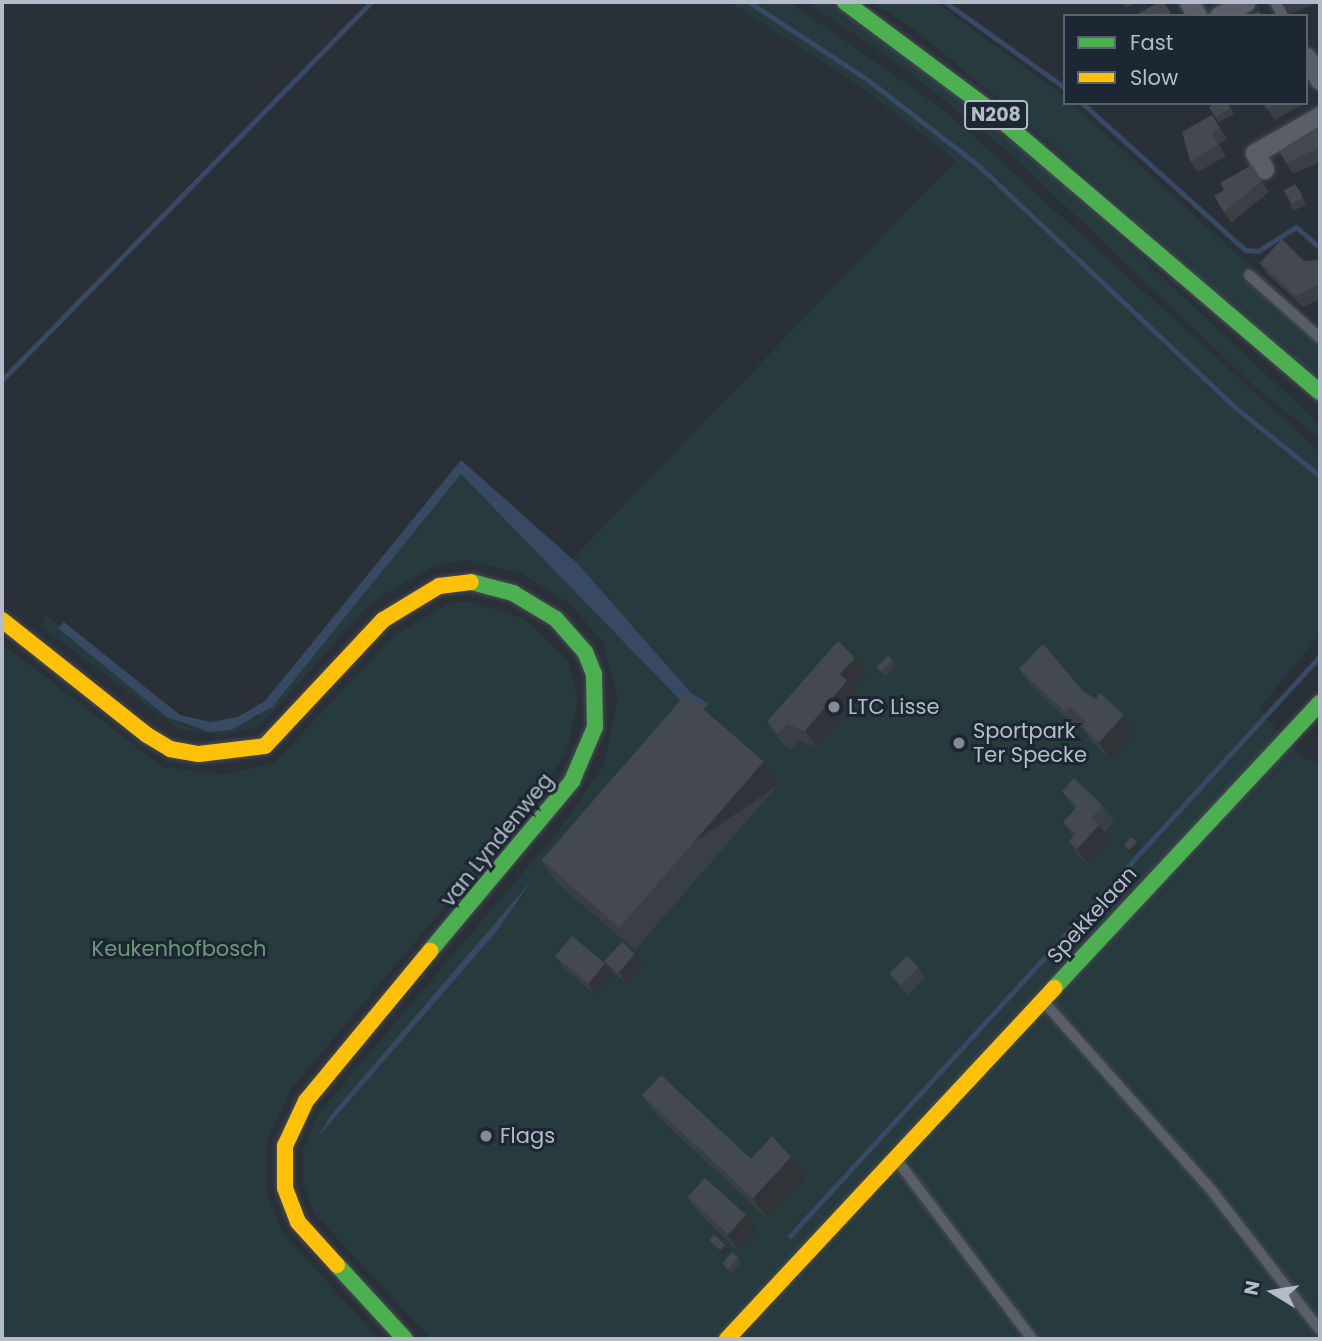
<!DOCTYPE html>
<html>
<head>
<meta charset="utf-8">
<style>
  body { margin:0 }
  #map { position:relative; width:1322px; height:1341px; overflow:hidden; background:#2a3038; font-family:Poppins,sans-serif }
  div>[style] { position:absolute }
  [style*='--x'] { left:calc(var(--x)*1px); top:calc(var(--y)*1px); width:calc(var(--w)*1px); rotate:calc(var(--a)*1deg) }
  .green>* { inset:0; background:#273a3e }
  .water>* { inset:0; background:#384963 }
  .stream>* { height:5px; margin:-2.5px; padding:0 2.5px; transform-origin:2.5px; border-radius:2.5px; background:#384963 }
  .roads { filter:drop-shadow(0 0 2px #484c53) drop-shadow(0 0 2px #484c53) }
  .lane>* { height:10px; margin:-5px; padding:0 5px; transform-origin:5px; border-radius:5px; background:#5a5e66 }
  .street>* { height:19px; margin:-9.5px; padding:0 9.5px; transform-origin:9.5px; border-radius:9.5px; background:#5a5e66 }
  .fast>* { height:16px; margin:-8px; padding:0 8px; transform-origin:8px; border-radius:8px; background:#4caf50 }
  .slow>* { height:16px; margin:-8px; padding:0 8px; transform-origin:8px; border-radius:8px; background:#ffc107 }
  .wall>* { inset:0; background:#3a3f45 }
  .shaded-wall>* { inset:0; background:#303338; transform-origin:0 0 }
  .building>* { inset:0; background:#444950; transform-origin:0 0 }
  .dots>* { width:19px; height:19px; translate:-50% -50%; box-sizing:border-box; border:4px solid #1d2633; border-radius:50% }
  span { translate:-50% -50%; white-space:nowrap; text-align:center; line-height:1.15; -webkit-text-stroke:6px #1d2633; paint-order:stroke }
  .shield-label span { padding:2px 5px; background:#1d2633; border:2px solid; border-radius:5px; -webkit-text-stroke-width:0 }
  .shield-label { font-size:19px; color:#b4bcc9; font-weight:700 }
  .poi-label { font-size:21px; color:#b4bcc9 }
  .left { translate:0 -50%; text-align:left }
  .street-label { font-size:21px; color:#b4bcc9 }
  .park-label { font-size:21px; color:#6b9a76 }
  .frame { position:absolute; inset:0; border:4px solid #b4bcc9; pointer-events:none }
  .legend { position:absolute; left:1063px; top:14px; width:245px; height:91px; box-sizing:border-box; background:#1d2633; border:2px solid #59626f; margin:0; padding:9px 12px; list-style:none; font-size:21px; color:#b4bcc9 }
  .legend li { display:flex; align-items:center; gap:14px; height:35px }
  .legend b { width:35px; border:2px solid #59626f }
  .north { position:absolute; left:1238px; top:1257px; width:70px; height:70px; -webkit-text-stroke:5px #1d2633; paint-order:stroke; rotate:281deg; font-size:19px; font-weight:700; line-height:28px; text-align:center; color:#b4bcc9 }
  .north::after { content:''; display:block; margin:auto; width:24px; height:32px; background:#b4bcc9; clip-path:polygon(50% 0,100% 100%,50% 72%,0 100%) }
</style>
</head>
<body>
<div id="map">
  <div class="green">
    <div style="clip-path:polygon(730px 2px,789px 2px,945px 111px,1320px 452px,1320px 634px,1259px 709px,1301px 756px,1320px 765px,1320px 1339px,431px 1339px,314px 1213px,303px 1184px,303px 1149px,320px 1112px,560px 829px,604px 765px,618px 698px,603px 642px,570px 604px,521px 573px,466px 560px,433px 566px,370px 603px,270px 715px,255px 727px,222px 735px,178px 729px,41px 626px,46px 615px,183px 726px,209px 732px,256px 718px,461px 474px,672px 689px,679px 680px,565px 567px,956px 160px,860px 86px)"></div>
    <div style="clip-path:polygon(807px 2px,830px 2px,917px 62px,1061px 182px,1320px 425px,1320px 439px,1254px 386px,1010px 153px,903px 67px)"></div>
    <div style="clip-path:polygon(870px 2px,936px 2px,1062px 95px,1320px 330px,1320px 387px,1024px 121px,917px 31px)"></div>
    <div style="clip-path:polygon(467px 601px,525px 619px,568px 662px,578px 699px,567px 750px,539px 795px,291px 1089px,266px 1142px,266px 1191px,282px 1232px,379px 1339px,2px 1339px,2px 644px,163px 767px,224px 775px,274px 763px,395px 635px,446px 605px)"></div>
  </div>
  <div class="water">
    <div style="clip-path:polygon(461px 460px,578px 564px,690px 692px,709px 704px,548px 869px,543px 863px,681px 701px,461px 474px,272px 707px,231px 730px,209px 732px,167px 717px,58px 628px,64px 622px,180px 715px,210px 722px,238px 717px,265px 701px)"></div>
    <div style="clip-path:polygon(532px 880px,497px 931px,317px 1138px,331px 1115px)"></div>
  </div>
  <div class="stream">
    <div style="--x:749;--y:2;--w:142;--a:33.2"></div>
    <div style="--x:868;--y:80;--w:142;--a:37.8"></div>
    <div style="--x:980;--y:167;--w:352;--a:43.3"></div>
    <div style="--x:1236;--y:408;--w:108;--a:39"></div>
    <div style="--x:945;--y:2;--w:148;--a:35.6"></div>
    <div style="--x:1082;--y:103;--w:219;--a:42"></div>
    <div style="--x:1245;--y:250;--w:13;--a:4"></div>
    <div style="--x:1258;--y:251;--w:45;--a:-32.3"></div>
    <div style="--x:1296;--y:227;--w:32;--a:41"></div>
    <div style="--x:2;--y:380;--w:528;--a:-45.69"></div>
    <div style="--x:790;--y:1236;--w:786;--a:-47.58"></div>
  </div>
  <div class="roads">
    <div class="lane">
      <div style="--x:1275;--y:2;--w:16;--a:60"></div>
      <div style="--x:1249;--y:275;--w:95;--a:41.6"></div>
      <div style="--x:1043;--y:1001;--w:254;--a:48.3"></div>
      <div style="--x:1212;--y:1191;--w:176;--a:52.2"></div>
      <div style="--x:896;--y:1159;--w:226;--a:52.9"></div>
    </div>
    <div class="street">
      <div style="--x:1189;--y:2;--w:16;--a:60"></div>
      <div style="--x:1219;--y:16;--w:30;--a:-28"></div>
      <div style="--x:1306;--y:57;--w:27;--a:59"></div>
      <div style="--x:1264;--y:169;--w:18;--a:-119"></div>
      <div style="--x:1255;--y:153;--w:75;--a:-29.6"></div>
    </div>
    <div class="fast">
      <div style="--x:845;--y:2;--w:176;--a:36.7"></div>
      <div style="--x:986;--y:107;--w:439;--a:40.5"></div>
      <div style="--x:430;--y:951;--w:222;--a:-50.1"></div>
      <div style="--x:572;--y:781;--w:59;--a:-66.9"></div>
      <div style="--x:595;--y:727;--w:53;--a:-91.1"></div>
      <div style="--x:594;--y:674;--w:24;--a:-112"></div>
      <div style="--x:585;--y:652;--w:44;--a:-131.3"></div>
      <div style="--x:556;--y:619;--w:50;--a:-148.8"></div>
      <div style="--x:513;--y:593;--w:43;--a:-165.3"></div>
      <div style="--x:1054;--y:988;--w:390;--a:-47"></div>
      <div style="--x:337;--y:1265;--w:100;--a:47.4"></div>
    </div>
    <div class="slow">
      <div style="--x:2;--y:620;--w:185;--a:38.4"></div>
      <div style="--x:147;--y:735;--w:27;--a:31"></div>
      <div style="--x:170;--y:749;--w:29;--a:10"></div>
      <div style="--x:199;--y:754;--w:66;--a:-6.9"></div>
      <div style="--x:265;--y:746;--w:173;--a:-46.9"></div>
      <div style="--x:383;--y:620;--w:66;--a:-31.3"></div>
      <div style="--x:439;--y:586;--w:32;--a:-7"></div>
      <div style="--x:337;--y:1265;--w:58;--a:-132.2"></div>
      <div style="--x:298;--y:1222;--w:36;--a:-111"></div>
      <div style="--x:285;--y:1188;--w:42;--a:-90"></div>
      <div style="--x:285;--y:1146;--w:50;--a:-65"></div>
      <div style="--x:306;--y:1101;--w:195;--a:-50.4"></div>
      <div style="--x:727;--y:1339;--w:480;--a:-47"></div>
    </div>
  </div>
  <div class="wall">
    <div style="clip-path:polygon(1063px 2px,1074px 2px,1068px 5px)"></div>
    <div style="clip-path:polygon(1121px 2px,1139px 2px,1126px 8px)"></div>
    <div style="clip-path:polygon(1283px 2px,1318px 2px,1291px 14px)"></div>
    <div style="clip-path:polygon(1228px 103px,1234px 114px,1219px 122px,1215px 117px)"></div>
    <div style="clip-path:polygon(1263px 103px,1305px 103px,1275px 120px)"></div>
    <div style="clip-path:polygon(1212px 115px,1227px 139px,1219px 144px,1226px 156px,1198px 172px,1190px 161px)"></div>
    <div style="clip-path:polygon(1320px 127px,1320px 162px,1293px 174px,1286px 163px)"></div>
    <div style="clip-path:polygon(1252px 165px,1269px 192px,1231px 223px,1224px 212px,1224px 190px)"></div>
    <div style="clip-path:polygon(1299px 189px,1306px 204px,1294px 211px,1290px 205px)"></div>
    <div style="clip-path:polygon(1320px 260px,1320px 299px,1303px 307px,1267px 274px,1260px 263px)"></div>
    <div style="clip-path:polygon(892px 660px,896px 666px,885px 676px,877px 667px)"></div>
    <div style="clip-path:polygon(1019px 669px,1084px 692px,1135px 732px,1110px 759px,1093px 743px,1081px 726px,1083px 725px,1081px 724px,1077px 729px,1031px 686px)"></div>
    <div style="clip-path:polygon(867px 674px,853px 689px,859px 697px,817px 747px,799px 741px,790px 750px,778px 739px,767px 722px)"></div>
    <div style="clip-path:polygon(764px 762px,779px 784px,635px 950px,556px 882px,541px 860px)"></div>
    <div style="clip-path:polygon(1062px 791px,1103px 806px,1114px 822px,1104px 833px,1110px 842px,1088px 865px,1080px 857px,1069px 841px,1073px 836px,1063px 822px,1075px 809px)"></div>
    <div style="clip-path:polygon(555px 956px,605px 964px,613px 975px,595px 995px,563px 967px)"></div>
    <div style="clip-path:polygon(606px 962px,643px 965px,627px 984px,614px 973px)"></div>
    <div style="clip-path:polygon(918px 967px,925px 978px,908px 995px,898px 985px,890px 974px)"></div>
    <div style="clip-path:polygon(642px 1095px,751px 1159px,791px 1157px,806px 1179px,768px 1219px,657px 1116px)"></div>
    <div style="clip-path:polygon(687px 1197px,757px 1232px,739px 1251px,699px 1214px)"></div>
    <div style="clip-path:polygon(738px 1257px,742px 1263px,731px 1274px,722px 1263px)"></div>
  </div>
  <div class="shaded-wall">
    <div style="clip-path:polygon(1212px 115px,1220px 126px,1227px 139px,1220px 128px)"></div>
    <div style="clip-path:polygon(855px 658px,867px 674px,853px 689px,859px 697px,817px 747px,805px 731px,840px 674px)"></div>
    <div style="clip-path:polygon(1124px 715px,1135px 732px,1110px 759px,1099px 742px)"></div>
    <div style="left:764px;top:762px;width:27px;height:220px;rotate:56deg"></div>
    <div style="clip-path:polygon(1099px 825px,1110px 842px,1088px 865px,1077px 849px)"></div>
    <div style="clip-path:polygon(1137px 842px,1140px 848px,1133px 856px,1129px 850px)"></div>
    <div style="clip-path:polygon(635px 954px,643px 965px,627px 984px,619px 973px)"></div>
    <div style="clip-path:polygon(605px 964px,613px 975px,595px 995px,588px 984px)"></div>
    <div style="clip-path:polygon(791px 1157px,806px 1179px,768px 1219px,753px 1198px)"></div>
    <div style="clip-path:polygon(746px 1215px,757px 1232px,739px 1251px,728px 1235px)"></div>
    <div style="clip-path:polygon(725px 1245px,729px 1251px,724px 1256px,720px 1250px)"></div>
  </div>
  <div class="building">
    <div style="clip-path:polygon(1159px 2px,1164px 2px,1172px 16px,1134px 16px)"></div>
    <div style="clip-path:polygon(1259px 11px,1262px 16px,1248px 16px)"></div>
    <div style="clip-path:polygon(1216px 103px,1228px 103px,1230px 108px,1215px 117px,1209px 107px)"></div>
    <div style="clip-path:polygon(1263px 103px,1277px 103px,1267px 109px)"></div>
    <div style="clip-path:polygon(1212px 115px,1220px 128px,1212px 133px,1218px 145px,1190px 161px,1182px 132px)"></div>
    <div style="clip-path:polygon(1319px 126px,1320px 128px,1320px 147px,1286px 163px,1279px 151px)"></div>
    <div style="clip-path:polygon(1252px 165px,1262px 181px,1224px 212px,1214px 196px,1224px 190px,1220px 183px)"></div>
    <div style="left:1295px;top:184px;width:16px;height:13px;rotate:60deg"></div>
    <div style="clip-path:polygon(1282px 239px,1304px 261px,1320px 260px,1320px 284px,1295px 296px,1260px 263px)"></div>
    <div style="clip-path:polygon(838px 641px,855px 658px,840px 674px,847px 681px,805px 731px,787px 724px,778px 734px,767px 722px)"></div>
    <div style="clip-path:polygon(1043px 644px,1084px 692px,1096px 699px,1100px 693px,1124px 715px,1099px 742px,1081px 726px,1086px 722px,1070px 707px,1065px 712px,1019px 669px)"></div>
    <div style="left:888px;top:656px;width:6px;height:16px;rotate:45deg"></div>
    <div style="left:686px;top:694px;width:103px;height:220px;rotate:41deg"></div>
    <div style="clip-path:polygon(1074px 778px,1103px 806px,1091px 818px,1099px 825px,1077px 849px,1069px 841px,1076px 834px,1063px 822px,1077px 807px,1062px 791px)"></div>
    <div style="clip-path:polygon(1131px 837px,1137px 842px,1129px 850px,1124px 845px)"></div>
    <div style="left:572px;top:936px;width:43px;height:26px;rotate:40deg"></div>
    <div style="left:622px;top:942px;width:18px;height:26px;rotate:43deg"></div>
    <div style="left:907px;top:956px;width:16px;height:25px;rotate:45deg"></div>
    <div style="clip-path:polygon(661px 1075px,751px 1159px,772px 1136px,791px 1157px,753px 1198px,642px 1095px)"></div>
    <div style="left:705px;top:1178px;width:55px;height:26px;rotate:42deg"></div>
    <div style="left:714px;top:1235px;width:15px;height:7px;rotate:42deg"></div>
    <div style="left:732px;top:1252px;width:8px;height:15px;rotate:40deg"></div>
  </div>
  <div class="dots">
    <div style="left:834px;top:707px;background:#848b96"></div>
    <div style="left:959px;top:743px;background:#848b96"></div>
    <div style="left:486px;top:1136px;background:#848b96"></div>
  </div>
  <div class="shield-label">
    <span style="left:996px;top:115px">N208</span>
  </div>
  <div class="poi-label">
    <span class="left" style="left:848px;top:707px">LTC Lisse</span>
    <span class="left" style="left:973px;top:743px">Sportpark<br>Ter Specke</span>
    <span class="left" style="left:500px;top:1136px">Flags</span>
  </div>
  <div class="street-label">
    <span style="left:497px;top:840px;rotate:-51deg">van Lyndenweg</span>
    <span style="left:1092px;top:915px;rotate:-48deg">Spekkelaan</span>
  </div>
  <div class="park-label">
    <span style="left:179px;top:949px">Keukenhofbosch</span>
  </div>
  <div class="frame"></div>
  <ul class="legend">
  <li><b style="height:9px;background:#4caf50"></b>Fast</li>
  <li><b style="height:9px;background:#ffc107"></b>Slow</li>
  </ul>
  <div class="north">N</div>
</div>
</body>
</html>
